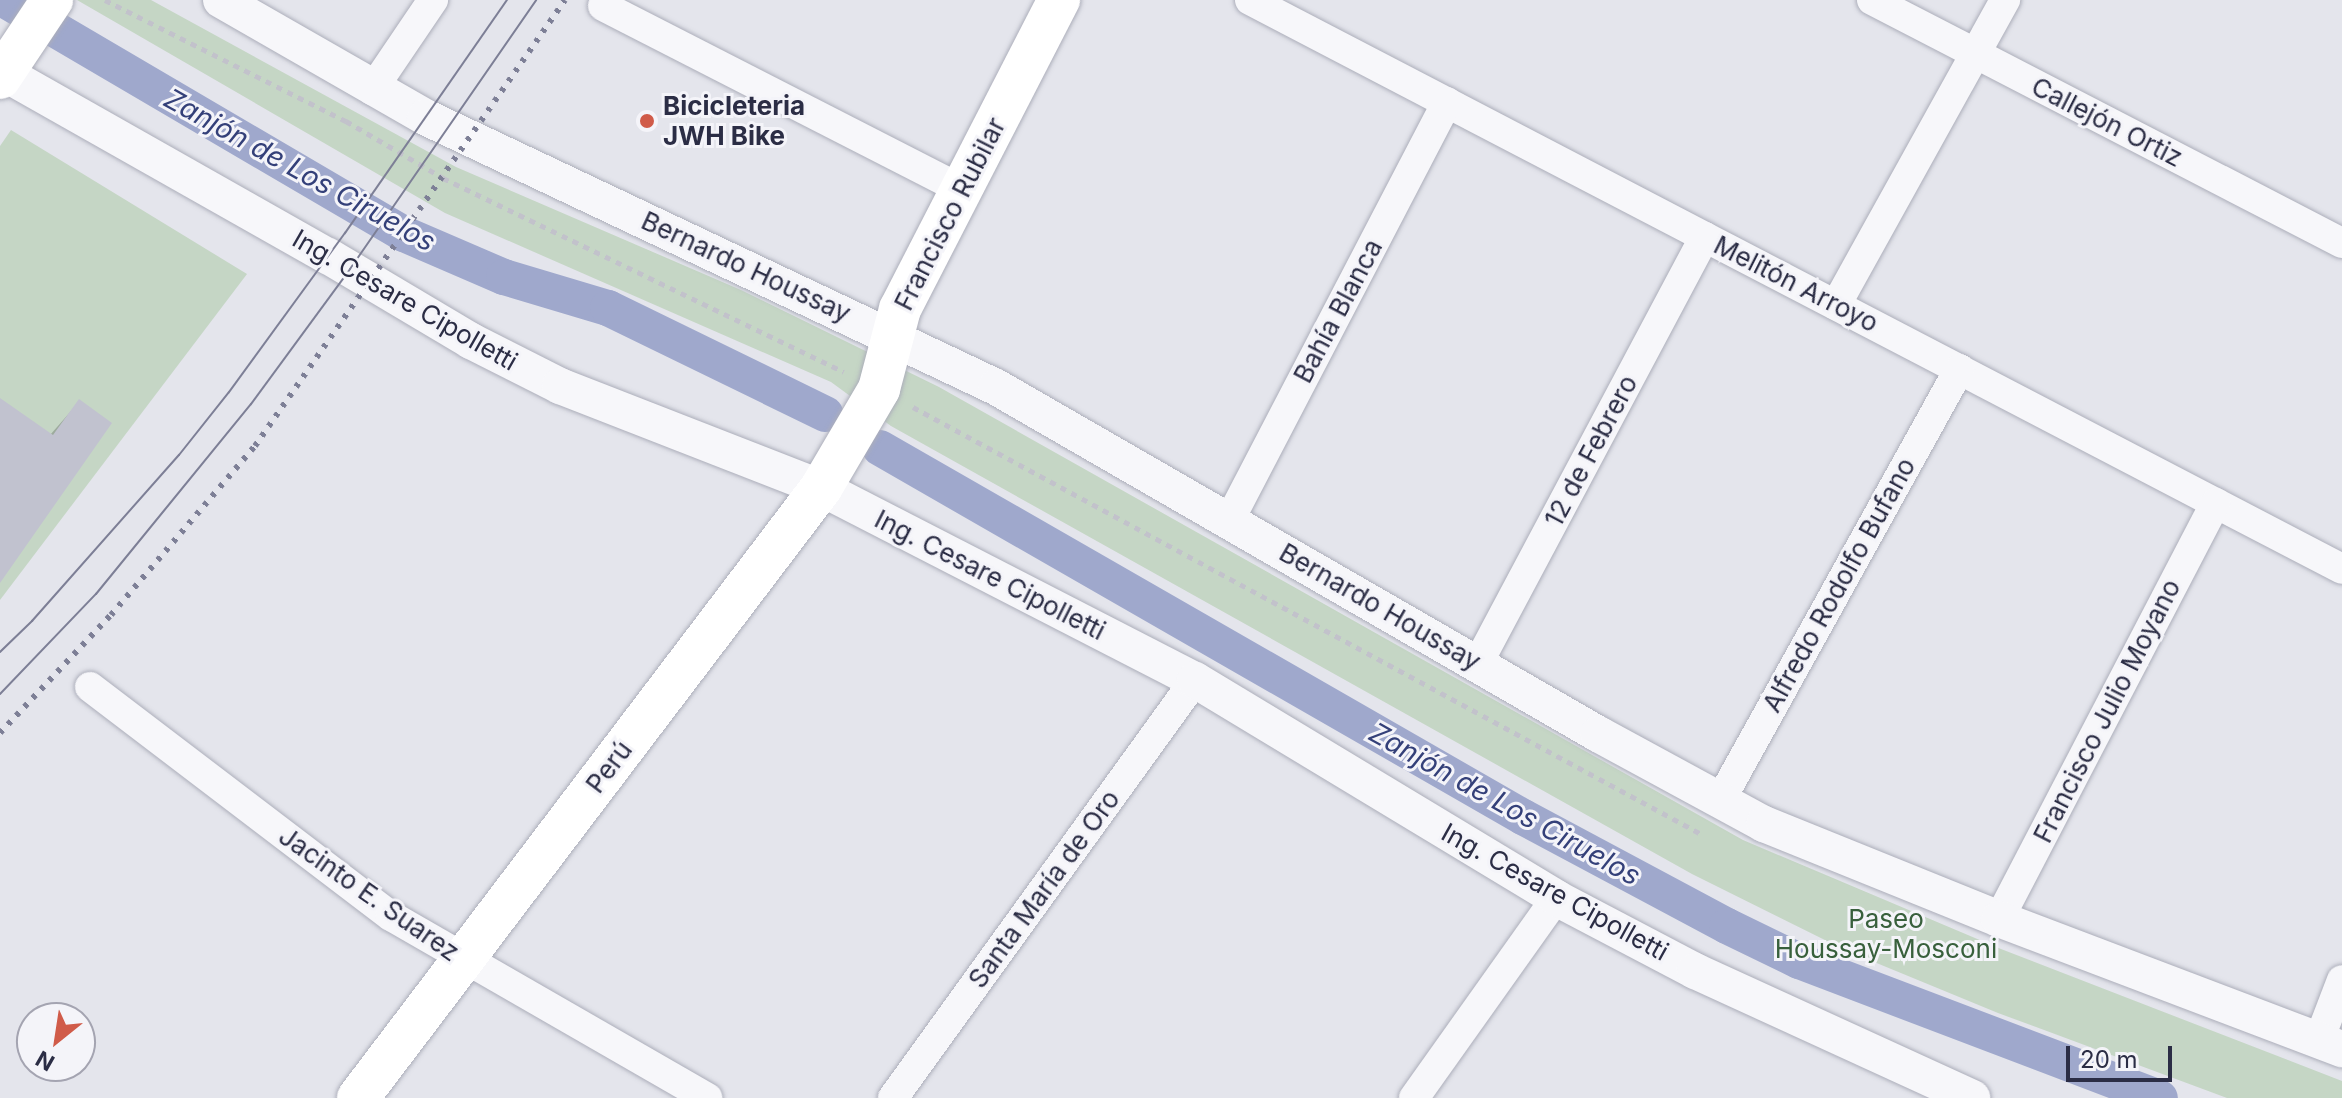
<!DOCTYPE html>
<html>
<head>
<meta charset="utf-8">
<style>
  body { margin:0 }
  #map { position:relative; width:2342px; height:1098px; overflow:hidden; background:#e4e5ec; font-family:Inter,sans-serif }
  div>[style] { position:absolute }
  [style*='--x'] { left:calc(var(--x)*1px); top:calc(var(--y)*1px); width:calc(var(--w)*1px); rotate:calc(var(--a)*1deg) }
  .green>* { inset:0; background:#c5d6c5 }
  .shadow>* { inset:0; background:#0003 }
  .canal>* { height:36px; margin:-18px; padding:0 18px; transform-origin:18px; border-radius:18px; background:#9fa8cc }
  .building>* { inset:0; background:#c1c2cf }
  .path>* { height:5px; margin-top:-2.5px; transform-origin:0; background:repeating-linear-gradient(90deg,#c2c2cb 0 6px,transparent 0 12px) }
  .roads { filter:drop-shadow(0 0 2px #acaeba) drop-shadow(0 0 2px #acaeba) }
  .minor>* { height:30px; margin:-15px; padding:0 15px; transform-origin:15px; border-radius:15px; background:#f7f7fa }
  .tertiary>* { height:36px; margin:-18px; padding:0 18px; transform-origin:18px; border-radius:18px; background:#f7f7fa }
  .secondary>* { height:42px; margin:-21px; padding:0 21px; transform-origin:21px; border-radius:21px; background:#fff }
  .tram>* { height:2px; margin:-1px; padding:0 1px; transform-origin:1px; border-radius:1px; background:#7d7f96 }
  .rail>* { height:6px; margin-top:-3px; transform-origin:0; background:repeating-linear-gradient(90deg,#7d7f96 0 4px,transparent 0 12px) }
  .dots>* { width:22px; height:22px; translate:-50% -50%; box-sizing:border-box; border:4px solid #f4f4f9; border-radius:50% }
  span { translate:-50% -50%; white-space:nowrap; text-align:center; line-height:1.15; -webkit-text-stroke:6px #f4f4f9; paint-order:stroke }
  .poi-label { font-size:26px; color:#2b2d45; font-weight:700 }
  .left { translate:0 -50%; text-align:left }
  .street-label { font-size:26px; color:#2b2d45 }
  .park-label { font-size:26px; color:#38603c }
  .water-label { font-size:28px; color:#344079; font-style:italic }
  .north { position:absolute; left:16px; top:1002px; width:80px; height:80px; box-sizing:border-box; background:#f4f4f9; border:2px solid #a4a4b1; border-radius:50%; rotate:210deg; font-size:22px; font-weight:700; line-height:32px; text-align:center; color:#2b2d45 }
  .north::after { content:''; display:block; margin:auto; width:28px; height:36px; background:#d05b49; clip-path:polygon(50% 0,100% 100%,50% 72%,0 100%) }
  .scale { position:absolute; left:2066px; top:1046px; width:106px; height:36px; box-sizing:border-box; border:4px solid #2b2d45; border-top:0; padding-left:10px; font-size:24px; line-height:28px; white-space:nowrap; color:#2b2d45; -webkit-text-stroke:6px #f4f4f9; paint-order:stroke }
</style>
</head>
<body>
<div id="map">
  <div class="green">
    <div style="clip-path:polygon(77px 0,151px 0,456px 167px,741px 290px,939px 387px,1743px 840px,2001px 949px,2342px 1081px,2342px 1098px,2227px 1098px,1998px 1013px,1845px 950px,1692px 874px,891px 426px,831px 382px,445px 213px)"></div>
    <div style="clip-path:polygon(11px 130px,247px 274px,0 600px,0 146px)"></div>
  </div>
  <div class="shadow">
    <div style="clip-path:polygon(0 401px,50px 435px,79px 402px,0 579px)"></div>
  </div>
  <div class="canal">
    <div style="--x:5;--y:0;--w:463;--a:30.4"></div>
    <div style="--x:404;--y:234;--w:109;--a:23.3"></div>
    <div style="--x:504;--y:277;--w:109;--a:16.6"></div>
    <div style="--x:608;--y:308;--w:242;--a:26"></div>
    <div style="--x:880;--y:448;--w:741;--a:29.85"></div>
    <div style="--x:1523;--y:817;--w:231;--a:28.1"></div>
    <div style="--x:1727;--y:926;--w:80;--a:25.9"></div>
    <div style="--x:1799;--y:961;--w:386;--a:20.8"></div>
  </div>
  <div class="building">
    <div style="clip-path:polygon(0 398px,53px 435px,79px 399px,112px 423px,0 583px)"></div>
  </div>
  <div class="path">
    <div style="--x:105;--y:0;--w:270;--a:26.7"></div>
    <div style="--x:346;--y:121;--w:113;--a:30.4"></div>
    <div style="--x:443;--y:178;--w:445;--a:25.8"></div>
    <div style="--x:913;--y:407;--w:898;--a:28.45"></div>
  </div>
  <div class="roads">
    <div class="minor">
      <div style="--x:1250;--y:0;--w:1231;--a:27.52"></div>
      <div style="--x:1872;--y:0;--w:529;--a:27.34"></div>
      <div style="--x:603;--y:6;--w:401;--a:27.1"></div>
      <div style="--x:372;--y:90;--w:109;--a:-55.9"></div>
      <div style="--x:1836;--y:305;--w:349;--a:-61"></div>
      <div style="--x:1230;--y:519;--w:470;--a:-62.5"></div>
      <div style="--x:1477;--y:665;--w:485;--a:-62"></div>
      <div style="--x:90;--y:687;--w:378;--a:37.3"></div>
      <div style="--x:391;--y:916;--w:365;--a:29.9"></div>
      <div style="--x:1720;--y:801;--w:494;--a:-61"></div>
      <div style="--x:1999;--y:919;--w:469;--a:-62.5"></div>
      <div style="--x:2319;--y:1040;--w:64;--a:-69"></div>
      <div style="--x:893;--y:1098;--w:516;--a:-54.15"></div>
      <div style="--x:1414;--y:1098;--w:245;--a:-54.6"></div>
    </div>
    <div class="tertiary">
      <div style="--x:221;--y:0;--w:235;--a:29.8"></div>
      <div style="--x:425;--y:117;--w:632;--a:25.31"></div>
      <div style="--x:996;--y:387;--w:695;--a:29.96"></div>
      <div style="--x:1598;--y:734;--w:189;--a:28.5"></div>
      <div style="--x:1764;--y:824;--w:253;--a:22"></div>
      <div style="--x:1999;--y:919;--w:367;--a:20.8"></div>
      <div style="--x:4;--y:73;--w:372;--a:29.5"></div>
      <div style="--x:328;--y:256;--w:166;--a:30.7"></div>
      <div style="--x:471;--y:341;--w:100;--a:26.8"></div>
      <div style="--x:560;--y:386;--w:280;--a:21.3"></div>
      <div style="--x:821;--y:488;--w:420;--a:27.2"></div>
      <div style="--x:1195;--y:680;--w:422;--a:31.1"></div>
      <div style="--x:1556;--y:898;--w:157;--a:27.7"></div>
      <div style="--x:1695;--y:971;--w:305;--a:24.6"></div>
    </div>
    <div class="secondary">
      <div style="--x:0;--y:78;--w:94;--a:-56.3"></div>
      <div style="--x:358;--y:1098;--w:766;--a:-52.8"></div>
      <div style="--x:821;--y:488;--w:115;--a:-59.6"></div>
      <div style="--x:879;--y:389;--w:83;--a:-75.3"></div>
      <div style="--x:900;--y:309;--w:348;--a:-62.8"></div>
    </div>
  </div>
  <div class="tram">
    <div style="--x:0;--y:652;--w:45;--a:-44.1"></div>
    <div style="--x:32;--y:621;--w:222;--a:-48.5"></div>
    <div style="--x:179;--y:455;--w:80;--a:-51.6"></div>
    <div style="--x:229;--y:392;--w:197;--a:-53.9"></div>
    <div style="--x:345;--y:233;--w:284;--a:-55.2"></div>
    <div style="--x:0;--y:694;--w:139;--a:-46.2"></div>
    <div style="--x:96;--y:594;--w:245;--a:-50.8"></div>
    <div style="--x:251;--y:404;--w:167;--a:-53.7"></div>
    <div style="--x:350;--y:269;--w:327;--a:-55.3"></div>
  </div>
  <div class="rail">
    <div style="--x:0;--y:733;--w:162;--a:-46.8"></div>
    <div style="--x:111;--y:615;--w:222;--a:-49.6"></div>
    <div style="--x:255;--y:446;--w:543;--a:-55.2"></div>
  </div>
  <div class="dots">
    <div style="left:647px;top:121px;background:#d05b49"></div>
  </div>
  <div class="poi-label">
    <span class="left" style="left:663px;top:121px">Bicicleteria<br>JWH Bike</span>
  </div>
  <div class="street-label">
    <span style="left:2107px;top:122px;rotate:27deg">Callejón Ortiz</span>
    <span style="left:950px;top:214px;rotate:-63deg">Francisco Rubilar</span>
    <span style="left:746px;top:267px;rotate:25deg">Bernardo Houssay</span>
    <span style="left:1796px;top:284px;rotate:27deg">Melitón Arroyo</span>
    <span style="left:405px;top:300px;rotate:30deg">Ing. Cesare Cipolletti</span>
    <span style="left:1338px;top:311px;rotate:-62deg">Bahía Blanca</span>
    <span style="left:1591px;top:451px;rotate:-62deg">12 de Febrero</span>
    <span style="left:990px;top:575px;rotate:27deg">Ing. Cesare Cipolletti</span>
    <span style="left:1839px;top:585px;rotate:-61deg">Alfredo Rodolfo Bufano</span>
    <span style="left:1380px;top:607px;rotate:30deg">Bernardo Houssay</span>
    <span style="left:2107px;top:711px;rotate:-63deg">Francisco Julio Moyano</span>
    <span style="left:609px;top:767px;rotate:-53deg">Perú</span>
    <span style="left:1044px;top:889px;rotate:-54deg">Santa María de Oro</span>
    <span style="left:1555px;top:892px;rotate:29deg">Ing. Cesare Cipolletti</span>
    <span style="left:369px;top:894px;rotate:35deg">Jacinto E. Suarez</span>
  </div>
  <div class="park-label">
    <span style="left:1886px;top:934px">Paseo<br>Houssay-Mosconi</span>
  </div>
  <div class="water-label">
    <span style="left:300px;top:170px;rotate:29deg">Zanjón de Los Ciruelos</span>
    <span style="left:1505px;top:804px;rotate:29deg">Zanjón de Los Ciruelos</span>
  </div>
  <div class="north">N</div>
  <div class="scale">20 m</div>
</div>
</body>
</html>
